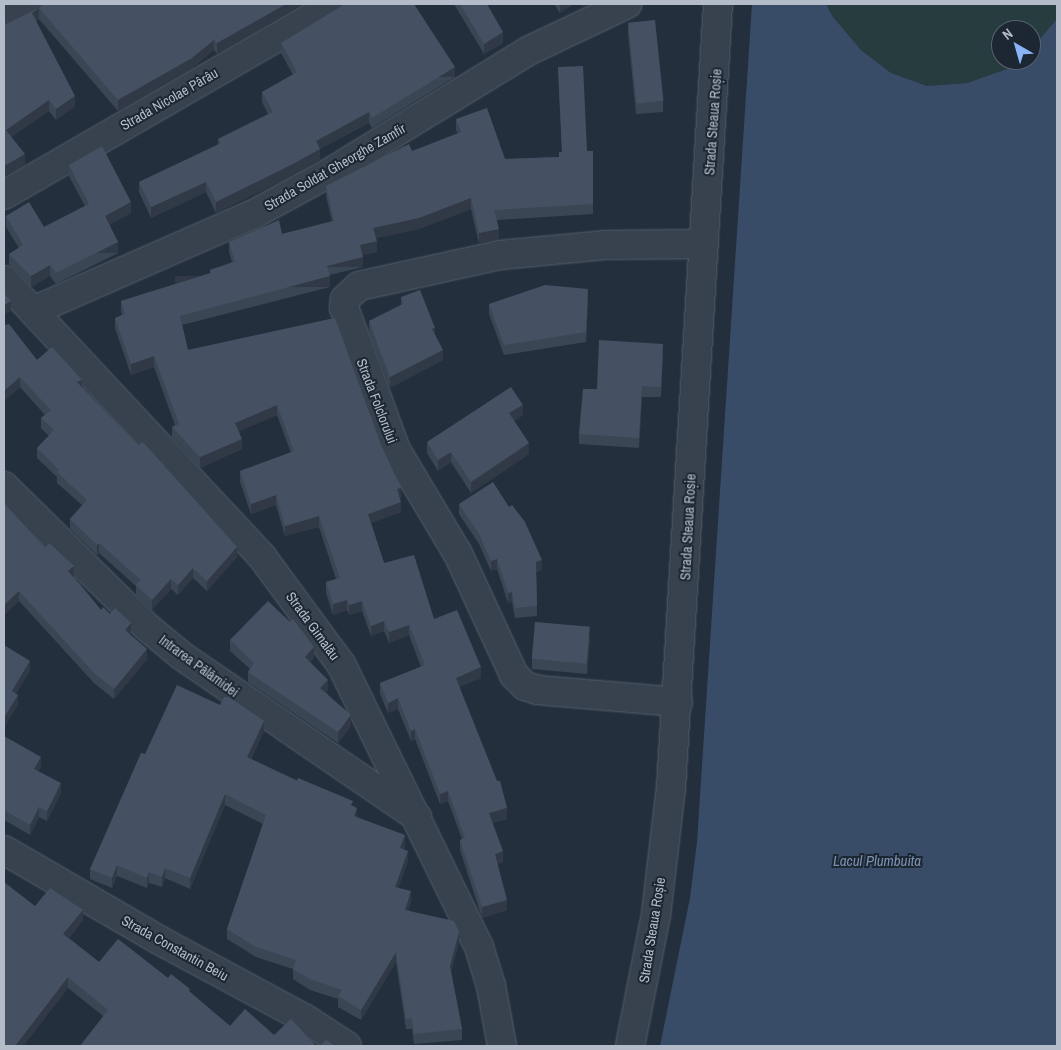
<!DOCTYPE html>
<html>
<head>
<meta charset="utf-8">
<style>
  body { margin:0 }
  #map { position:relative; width:1061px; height:1050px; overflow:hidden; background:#242f3e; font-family:"Archivo Narrow",sans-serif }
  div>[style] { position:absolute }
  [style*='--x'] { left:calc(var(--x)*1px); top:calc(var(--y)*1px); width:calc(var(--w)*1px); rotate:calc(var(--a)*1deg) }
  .green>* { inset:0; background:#263c3f }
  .water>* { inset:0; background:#394c67 }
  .roads { filter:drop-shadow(0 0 1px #565f6c) drop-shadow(0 0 1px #565f6c) }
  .minor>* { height:28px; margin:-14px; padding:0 14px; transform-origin:14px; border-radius:14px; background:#38414e }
  .wall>* { inset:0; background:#3b4654 }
  .shaded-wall>* { inset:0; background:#303945; transform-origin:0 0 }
  .building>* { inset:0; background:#455162; transform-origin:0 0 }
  span { translate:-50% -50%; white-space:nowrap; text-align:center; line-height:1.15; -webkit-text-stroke:4px #1d2633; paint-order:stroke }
  .street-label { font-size:14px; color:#b4bcc9 }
  .water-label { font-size:15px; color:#7c92b1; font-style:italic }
  .frame { position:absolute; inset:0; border:5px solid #b4bcc9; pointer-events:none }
  .north { position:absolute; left:991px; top:20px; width:50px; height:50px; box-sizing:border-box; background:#1d2633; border:1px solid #59626f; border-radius:50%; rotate:322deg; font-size:14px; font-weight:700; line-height:20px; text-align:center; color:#b4bcc9 }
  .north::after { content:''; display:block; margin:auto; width:18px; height:22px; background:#8ab4f8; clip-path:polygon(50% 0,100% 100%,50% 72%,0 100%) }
</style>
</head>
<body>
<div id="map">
  <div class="green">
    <div style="clip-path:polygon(826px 4px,1057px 4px,1057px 19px,1031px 49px,1031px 30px,1001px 30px,1001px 60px,1018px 60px,1007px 69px,967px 83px,927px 86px,891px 73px,861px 50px,833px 17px)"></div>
  </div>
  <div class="water">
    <div style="clip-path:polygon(752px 4px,826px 4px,833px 17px,861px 50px,891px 73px,927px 86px,967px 83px,1007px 69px,1018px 60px,1031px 60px,1031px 49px,1057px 19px,1057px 1046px,660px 1046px,690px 898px,697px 842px)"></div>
  </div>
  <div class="roads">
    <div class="minor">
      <div style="--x:4;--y:20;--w:33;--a:-29"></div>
      <div style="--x:4;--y:195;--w:382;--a:-30"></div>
      <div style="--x:4;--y:280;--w:380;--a:47"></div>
      <div style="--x:263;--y:558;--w:132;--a:53.7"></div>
      <div style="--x:341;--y:664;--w:315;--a:64"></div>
      <div style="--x:479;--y:947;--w:41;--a:72.9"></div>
      <div style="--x:491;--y:986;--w:61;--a:79.6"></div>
      <div style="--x:33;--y:311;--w:239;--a:-23.7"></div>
      <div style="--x:252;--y:215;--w:88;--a:-28.6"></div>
      <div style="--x:329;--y:173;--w:233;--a:-31.5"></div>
      <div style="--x:528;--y:51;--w:110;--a:-25.4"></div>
      <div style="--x:4;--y:486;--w:201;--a:44.6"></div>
      <div style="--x:147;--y:627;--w:45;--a:39.6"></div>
      <div style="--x:182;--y:656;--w:285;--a:34.4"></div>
      <div style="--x:678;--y:702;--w:141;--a:-175.1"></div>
      <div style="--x:538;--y:690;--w:14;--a:-163"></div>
      <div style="--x:525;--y:686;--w:16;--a:-135"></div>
      <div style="--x:514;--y:675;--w:133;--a:-114.8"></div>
      <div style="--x:458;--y:554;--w:121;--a:-120.8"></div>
      <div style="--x:396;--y:450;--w:151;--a:-110.1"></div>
      <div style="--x:344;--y:308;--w:9;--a:-84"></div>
      <div style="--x:345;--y:299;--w:19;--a:-43"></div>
      <div style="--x:359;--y:286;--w:144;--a:-12.4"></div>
      <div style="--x:500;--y:255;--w:105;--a:-5.4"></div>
      <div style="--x:605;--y:245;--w:99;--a:-0.6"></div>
      <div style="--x:4;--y:850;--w:179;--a:30.1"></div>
      <div style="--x:159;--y:940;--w:165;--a:28.3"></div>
      <div style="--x:304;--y:1018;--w:51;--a:33.1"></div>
      <div style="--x:630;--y:1046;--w:134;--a:-78.8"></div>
      <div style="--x:656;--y:915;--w:128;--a:-83.3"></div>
      <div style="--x:671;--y:788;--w:785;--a:-86.57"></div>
    </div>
  </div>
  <div class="wall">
    <div style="clip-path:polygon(43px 4px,304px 4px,217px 54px,214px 50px,192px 68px,118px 111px,39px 19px,36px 21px,75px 106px,56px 120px,49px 111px,11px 137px,25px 165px,4px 177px,4px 25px,41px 7px)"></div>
    <div style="clip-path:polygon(454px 4px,487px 4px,503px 43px,484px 54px)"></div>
    <div style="clip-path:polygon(554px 4px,574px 4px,560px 13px)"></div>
    <div style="clip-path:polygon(628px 23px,663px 101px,663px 112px,636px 114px,628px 34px)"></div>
    <div style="clip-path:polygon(281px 43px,455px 77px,372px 128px,369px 123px,320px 149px,320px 159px,293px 175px,216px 213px,206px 192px,151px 218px,139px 192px,139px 182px,218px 145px,218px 139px,268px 114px,262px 102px,262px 92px,293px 75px,281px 53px)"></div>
    <div style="clip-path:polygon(558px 67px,587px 151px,593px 204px,593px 214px,497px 220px,499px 239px,479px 244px,471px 209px,419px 229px,376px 238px,377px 252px,362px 255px,363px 267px,329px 275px,330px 287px,182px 325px,188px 350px,335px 318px,401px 498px,400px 498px,401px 512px,371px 523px,384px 563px,434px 619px,481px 678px,459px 687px,507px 819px,492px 823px,503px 862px,497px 864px,507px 910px,482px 918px,460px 850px,460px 840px,462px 839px,448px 801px,440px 804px,415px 739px,411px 741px,398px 709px,388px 713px,380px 694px,380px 683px,421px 667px,409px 635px,389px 643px,384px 631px,371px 636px,362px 611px,349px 615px,347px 610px,333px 615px,326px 593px,326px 582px,336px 579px,319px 527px,285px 536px,276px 505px,251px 514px,240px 482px,240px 471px,291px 453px,277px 415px,239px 431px,242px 449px,200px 468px,172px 437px,172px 427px,175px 425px,154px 367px,131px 375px,115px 328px,115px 318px,122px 315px,121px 311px,121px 301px,210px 273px,210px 270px,232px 262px,229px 252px,229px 242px,282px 234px,332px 221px,326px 196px,326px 186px,458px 134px,456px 130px,456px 119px,505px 159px,559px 157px,562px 152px)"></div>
    <div style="clip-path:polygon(69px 165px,131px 213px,110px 224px,118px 253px,56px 284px,50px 276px,31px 287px,9px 265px,9px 254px,19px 248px,6px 227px,6px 216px,44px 227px,85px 206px,69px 176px)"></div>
    <div style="clip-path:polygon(401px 297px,435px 335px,443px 360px,390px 388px,369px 332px,369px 321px,401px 305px)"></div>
    <div style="clip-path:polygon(588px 300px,586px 342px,504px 355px,489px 314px,489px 304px)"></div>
    <div style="clip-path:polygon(4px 325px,37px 360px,82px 387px,237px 557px,207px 591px,193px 578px,178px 595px,171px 589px,152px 610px,136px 595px,136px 586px,99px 553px,97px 555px,70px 529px,70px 519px,82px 505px,57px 483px,57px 477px,37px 458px,37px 448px,49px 436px,41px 428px,41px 418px,45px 415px,20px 387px,4px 401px)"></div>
    <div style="clip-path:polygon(663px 354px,661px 397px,642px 397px,639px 448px,579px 444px,579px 434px,597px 389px)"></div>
    <div style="clip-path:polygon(523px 415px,514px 421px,529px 454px,471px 493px,451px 462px,438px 471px,427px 453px,427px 442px)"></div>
    <div style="clip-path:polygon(4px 503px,45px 548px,74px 576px,101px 610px,110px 614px,131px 633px,130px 634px,147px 659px,114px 699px,94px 683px,19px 601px,4px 615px)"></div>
    <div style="clip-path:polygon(459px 504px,542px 570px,536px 572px,537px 616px,515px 618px,512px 602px,508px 603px,497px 569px,491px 571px,479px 544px,459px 514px)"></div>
    <div style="clip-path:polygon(590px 638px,587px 674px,532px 669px,532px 659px)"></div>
    <div style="clip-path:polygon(230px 640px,314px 658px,310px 662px,328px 690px,326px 692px,351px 726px,338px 743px,248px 682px,248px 672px,250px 669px,230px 651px)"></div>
    <div style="clip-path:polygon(264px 731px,251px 759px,353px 806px,357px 817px,405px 846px,404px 849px,408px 861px,398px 888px,411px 902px,408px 910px,459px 942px,451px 972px,462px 1029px,462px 1040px,414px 1044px,412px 1029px,406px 1029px,396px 962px,361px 1020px,338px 1007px,338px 999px,310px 990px,293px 979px,293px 969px,256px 957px,227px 939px,227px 929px,263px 824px,225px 805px,190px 889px,165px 878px,162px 887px,149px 883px,147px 888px,117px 876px,112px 888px,90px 879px,90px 869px,145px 754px)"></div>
    <div style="clip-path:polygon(4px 736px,41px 767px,38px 771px,61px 793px,47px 821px,39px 817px,30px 835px,4px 820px)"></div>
    <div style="clip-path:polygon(35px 906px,83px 920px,69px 938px,99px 962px,168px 978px,190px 993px,230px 1026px,274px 1035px,316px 1046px,103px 1016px,68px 988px,23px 1046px,4px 1046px)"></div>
  </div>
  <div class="shaded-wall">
    <div style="clip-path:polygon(286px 4px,304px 4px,217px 54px,217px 43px)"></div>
    <div style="clip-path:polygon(560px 4px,574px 4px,560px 13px)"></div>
    <div style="clip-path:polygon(582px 4px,591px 4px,582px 8px)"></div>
    <div style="clip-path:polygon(39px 8px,39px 19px,32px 24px,32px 13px)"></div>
    <div style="clip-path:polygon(503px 32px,503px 43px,484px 54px,484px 44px)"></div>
    <div style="clip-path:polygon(214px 40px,214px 50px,192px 68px,118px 111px,118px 100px)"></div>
    <div style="left:455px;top:67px;width:10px;height:97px;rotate:90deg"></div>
    <div style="clip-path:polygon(75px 96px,75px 106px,56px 120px,56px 109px)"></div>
    <div style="clip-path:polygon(49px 100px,49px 111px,6px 141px,6px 130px)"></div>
    <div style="clip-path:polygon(369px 112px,369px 123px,320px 149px,320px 159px,293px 175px,216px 213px,216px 202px,316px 141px)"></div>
    <div style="clip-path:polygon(25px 154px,25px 165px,4px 177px,4px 166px)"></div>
    <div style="clip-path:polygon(206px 182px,206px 192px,151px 218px,151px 207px)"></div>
    <div style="clip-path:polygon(471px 198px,471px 209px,419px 229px,373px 239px,373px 228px)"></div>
    <div style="clip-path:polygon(131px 202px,131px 213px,105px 227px,105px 216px)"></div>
    <div style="clip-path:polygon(499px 229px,499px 239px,479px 244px,479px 233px)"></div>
    <div style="clip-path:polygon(377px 241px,377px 252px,360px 256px,360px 245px)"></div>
    <div style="left:118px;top:242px;width:11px;height:69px;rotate:90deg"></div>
    <div style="left:363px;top:257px;width:10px;height:37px;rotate:90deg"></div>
    <div style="clip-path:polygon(50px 265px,50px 276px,31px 287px,31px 276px)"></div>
    <div style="left:330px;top:276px;width:11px;height:155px;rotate:90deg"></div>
    <div style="clip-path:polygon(588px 289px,588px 300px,586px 342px,586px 332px)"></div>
    <div style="clip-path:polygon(11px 301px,11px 311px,4px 315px,4px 305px)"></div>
    <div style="clip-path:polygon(435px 328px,435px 338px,432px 329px)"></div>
    <div style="clip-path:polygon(663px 344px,663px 354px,661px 397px,661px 387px)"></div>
    <div style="clip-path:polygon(443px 350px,443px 360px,390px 388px,390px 377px)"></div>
    <div style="clip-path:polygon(154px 356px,154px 367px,131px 375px,131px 364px)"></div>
    <div style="clip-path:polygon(20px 377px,20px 387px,4px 401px,4px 391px)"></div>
    <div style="clip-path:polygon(82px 380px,82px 390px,77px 382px)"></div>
    <div style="clip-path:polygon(642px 386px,642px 397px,639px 448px,639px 438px)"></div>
    <div style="clip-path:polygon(277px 405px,277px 415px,235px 433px,235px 423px)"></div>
    <div style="clip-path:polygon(523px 405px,523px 415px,509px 424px,509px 413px)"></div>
    <div style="clip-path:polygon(242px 439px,242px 449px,200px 468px,200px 457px)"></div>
    <div style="clip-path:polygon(529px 443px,529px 454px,471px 493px,471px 482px)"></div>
    <div style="clip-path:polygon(451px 452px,451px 462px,438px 471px,438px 460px)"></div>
    <div style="clip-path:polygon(401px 488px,401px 498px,397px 499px,397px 489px)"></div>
    <div style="clip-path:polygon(276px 495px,276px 505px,251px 514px,251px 504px)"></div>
    <div style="clip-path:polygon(401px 502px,401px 512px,368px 524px,368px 514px)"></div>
    <div style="clip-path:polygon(319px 516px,319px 527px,285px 536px,285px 526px)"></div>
    <div style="clip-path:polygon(99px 543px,99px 553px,97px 555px,97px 545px)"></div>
    <div style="clip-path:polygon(237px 547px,237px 557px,207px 591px,207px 581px)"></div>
    <div style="clip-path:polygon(497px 559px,497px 569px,491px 571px,491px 561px)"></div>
    <div style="clip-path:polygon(542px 560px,542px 570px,536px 572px,536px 562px)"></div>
    <div style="clip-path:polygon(74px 566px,74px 576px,68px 581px,68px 571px)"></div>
    <div style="clip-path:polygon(193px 568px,193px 578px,178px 595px,178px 585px)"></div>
    <div style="clip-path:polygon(171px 579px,171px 589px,152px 610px,152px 600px)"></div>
    <div style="clip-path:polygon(19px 591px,19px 601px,4px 615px,4px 605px)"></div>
    <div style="clip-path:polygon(512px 592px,512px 602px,508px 603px,508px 593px)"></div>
    <div style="clip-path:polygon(347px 600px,347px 610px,333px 615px,333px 604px)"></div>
    <div style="clip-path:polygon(362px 601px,362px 611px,349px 615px,349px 605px)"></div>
    <div style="clip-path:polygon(384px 621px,384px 631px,371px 636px,371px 626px)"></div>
    <div style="clip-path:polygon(131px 623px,131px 633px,125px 640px,125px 630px)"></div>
    <div style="clip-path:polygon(409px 625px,409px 635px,389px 643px,389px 632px)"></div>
    <div style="clip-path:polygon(590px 627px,590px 638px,587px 674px,587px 663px)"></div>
    <div style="clip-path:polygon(314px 647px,314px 658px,305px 667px,305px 657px)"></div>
    <div style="clip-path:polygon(147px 649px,147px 659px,114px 699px,114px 689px)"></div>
    <div style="clip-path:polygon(30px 661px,30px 671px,12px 701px,12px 691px)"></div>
    <div style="clip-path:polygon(481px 667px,481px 678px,456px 688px,456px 678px)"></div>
    <div style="clip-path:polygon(328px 680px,328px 690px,320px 698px,320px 688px)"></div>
    <div style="clip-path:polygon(18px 695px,18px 705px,4px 728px,4px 718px)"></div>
    <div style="clip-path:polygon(398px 698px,398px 709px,388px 713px,388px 703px)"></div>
    <div style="clip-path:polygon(351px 715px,351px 726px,338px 743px,338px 732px)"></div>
    <div style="clip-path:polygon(264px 721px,264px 731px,247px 767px,247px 757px)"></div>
    <div style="clip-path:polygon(415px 729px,415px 739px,411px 741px,411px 731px)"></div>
    <div style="clip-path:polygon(41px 757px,41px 767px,34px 779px,34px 769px)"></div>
    <div style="clip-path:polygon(61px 783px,61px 793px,47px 821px,47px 811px)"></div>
    <div style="clip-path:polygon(448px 791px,448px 801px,440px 804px,440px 794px)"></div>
    <div style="clip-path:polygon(225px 794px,225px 805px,190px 889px,190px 878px)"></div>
    <div style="clip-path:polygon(39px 807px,39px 817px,30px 835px,30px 825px)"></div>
    <div style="clip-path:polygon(357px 808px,357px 818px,354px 816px)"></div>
    <div style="clip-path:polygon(507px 808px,507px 819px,489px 824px,489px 813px)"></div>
    <div style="clip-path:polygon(405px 835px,405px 846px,400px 858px,400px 848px)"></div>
    <div style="clip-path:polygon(408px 851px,408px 861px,395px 897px,395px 887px)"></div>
    <div style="clip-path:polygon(503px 851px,503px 862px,495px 865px,495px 854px)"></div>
    <div style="clip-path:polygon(117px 865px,117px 876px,112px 888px,112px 878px)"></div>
    <div style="clip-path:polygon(165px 868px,165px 878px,162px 887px,162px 877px)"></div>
    <div style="clip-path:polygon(149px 872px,149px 883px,147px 888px,147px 878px)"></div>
    <div style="clip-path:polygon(411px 891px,411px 902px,405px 920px,405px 910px)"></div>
    <div style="clip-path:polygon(507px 900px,507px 910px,482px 918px,482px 907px)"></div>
    <div style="clip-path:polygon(83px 910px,83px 920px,63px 945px,63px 934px)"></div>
    <div style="clip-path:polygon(459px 932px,459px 942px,450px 976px,450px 966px)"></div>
    <div style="clip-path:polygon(396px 952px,396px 962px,361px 1020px,361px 1010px)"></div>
    <div style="clip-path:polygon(68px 977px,68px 988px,23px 1046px,15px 1046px)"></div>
  </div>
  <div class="building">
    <div style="clip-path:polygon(43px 4px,286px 4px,217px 43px,214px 40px,192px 58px,118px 100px,39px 8px,32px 13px,75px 96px,56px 109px,49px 100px,6px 130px,25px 154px,4px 166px,4px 25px,41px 7px)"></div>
    <div style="clip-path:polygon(345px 4px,414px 4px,455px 67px,372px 118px,369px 112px,316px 141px,320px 149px,293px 164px,216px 202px,206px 182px,151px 207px,139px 182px,221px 143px,218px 139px,273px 112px,262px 92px,297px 72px,281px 43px)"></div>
    <div style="clip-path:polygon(460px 4px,487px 4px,503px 32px,484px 44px)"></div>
    <div style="left:655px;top:20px;width:81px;height:27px;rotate:84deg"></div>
    <div style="clip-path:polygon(583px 66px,587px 151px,593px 151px,593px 204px,494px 210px,499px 229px,479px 233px,471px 198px,419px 218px,373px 228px,377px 241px,360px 245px,363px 257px,327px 266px,330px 276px,180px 316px,188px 350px,335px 318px,381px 445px,401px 488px,397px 489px,401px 502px,368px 514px,384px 563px,414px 555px,434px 619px,457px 610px,481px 667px,456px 678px,497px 781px,500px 781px,507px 808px,489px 813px,503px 851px,495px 854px,507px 900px,482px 907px,460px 840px,465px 838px,448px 791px,440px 794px,415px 729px,411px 731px,398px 698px,388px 703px,380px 683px,425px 665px,409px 625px,389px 632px,384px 621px,371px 626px,362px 601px,349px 605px,347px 600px,333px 604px,326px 582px,340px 578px,319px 516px,285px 526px,276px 495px,251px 504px,240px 471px,294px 451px,277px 405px,235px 423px,242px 439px,200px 457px,172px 427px,179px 424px,154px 356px,131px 364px,115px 318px,125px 314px,121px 301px,211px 273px,210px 270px,235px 262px,229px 242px,279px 220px,282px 234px,334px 221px,326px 186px,409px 144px,412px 151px,461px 132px,456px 119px,487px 108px,505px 159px,559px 157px,559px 152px,562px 152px,558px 67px)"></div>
    <div style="clip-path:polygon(102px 146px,131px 202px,105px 216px,118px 242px,56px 273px,50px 265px,31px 276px,9px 254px,23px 245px,6px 216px,29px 202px,44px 227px,89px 204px,69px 165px)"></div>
    <div style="clip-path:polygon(545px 285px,588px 289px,586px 332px,504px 345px,489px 304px)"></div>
    <div style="clip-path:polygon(420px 290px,435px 328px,432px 329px,443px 350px,390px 377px,369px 321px,403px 304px,401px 297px)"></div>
    <div style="clip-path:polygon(4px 293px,11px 301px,4px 305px)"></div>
    <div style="clip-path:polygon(9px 324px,37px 360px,52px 347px,82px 380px,77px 382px,138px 445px,143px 442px,237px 547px,207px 581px,193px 568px,178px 585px,171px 579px,152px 600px,136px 585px,141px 580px,99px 543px,97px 545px,70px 519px,87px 500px,57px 472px,59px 470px,37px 448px,54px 430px,41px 418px,51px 410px,20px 377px,4px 391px,4px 325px)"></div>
    <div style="clip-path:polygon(599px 340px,663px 344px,661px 387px,642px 386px,639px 438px,579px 434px,583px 389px,597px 389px)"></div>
    <div style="clip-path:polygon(511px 387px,523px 405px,509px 413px,529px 443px,471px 482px,451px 452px,438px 460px,427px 442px)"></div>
    <div style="clip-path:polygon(493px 482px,509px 507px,512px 505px,525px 522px,542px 560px,536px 562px,537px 606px,515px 608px,512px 592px,508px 593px,497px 559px,491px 561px,479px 534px,459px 504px)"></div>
    <div style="clip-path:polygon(4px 503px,45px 548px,49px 543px,74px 566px,68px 571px,101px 610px,103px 607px,110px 614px,115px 608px,131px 623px,125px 630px,147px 649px,114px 689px,94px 673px,19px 591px,4px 605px)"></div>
    <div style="clip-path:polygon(268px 601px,290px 622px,293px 619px,314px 647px,305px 657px,328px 680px,320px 688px,351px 715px,338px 732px,248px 672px,254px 663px,230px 640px)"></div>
    <div style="left:535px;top:622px;width:55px;height:37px;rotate:5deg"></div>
    <div style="clip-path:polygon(4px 645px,30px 661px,12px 691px,18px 695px,4px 718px)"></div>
    <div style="clip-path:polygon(177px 685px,220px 705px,224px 697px,229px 697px,264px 721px,247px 757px,297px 781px,298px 778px,353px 801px,351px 805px,357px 808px,354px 816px,405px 835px,400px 848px,408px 851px,395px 887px,411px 891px,405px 910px,454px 921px,459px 932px,450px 966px,462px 1029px,414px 1034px,412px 1018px,406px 1019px,396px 952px,361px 1010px,338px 996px,342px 990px,310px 979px,293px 969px,296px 960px,256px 947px,227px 929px,266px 815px,225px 794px,190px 878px,165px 868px,162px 877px,149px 872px,147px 878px,117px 865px,112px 878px,90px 869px,141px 753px,145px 754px)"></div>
    <div style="clip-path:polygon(4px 736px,41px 757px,34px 769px,61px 783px,47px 811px,39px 807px,30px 825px,4px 810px)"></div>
    <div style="clip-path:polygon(4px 882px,35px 906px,50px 888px,83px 910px,63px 934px,99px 962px,118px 939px,168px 978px,171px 974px,190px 989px,189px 991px,230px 1026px,245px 1009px,274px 1035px,291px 1019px,316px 1046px,80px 1046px,108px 1010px,68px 977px,15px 1046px,4px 1046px)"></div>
    <div style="clip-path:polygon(326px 1040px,332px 1044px,334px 1046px,320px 1046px)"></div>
  </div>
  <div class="street-label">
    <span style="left:169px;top:99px;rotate:-30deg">Strada Nicolae Pârâu</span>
    <span style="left:713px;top:122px;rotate:-86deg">Strada Steaua Roșie</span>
    <span style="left:335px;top:167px;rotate:-30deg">Strada Soldat Gheorghe Zamfir</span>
    <span style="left:377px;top:401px;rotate:69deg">Strada Folclorului</span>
    <span style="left:688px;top:527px;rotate:-87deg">Strada Steaua Roșie</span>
    <span style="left:313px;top:626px;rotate:54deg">Strada Gimalău</span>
    <span style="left:199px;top:666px;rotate:36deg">Intrarea Pălămidei</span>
    <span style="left:652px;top:930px;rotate:-81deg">Strada Steaua Roșie</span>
    <span style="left:175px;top:948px;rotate:29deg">Strada Constantin Beiu</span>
  </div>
  <div class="water-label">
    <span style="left:877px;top:861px">Lacul Plumbuita</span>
  </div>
  <div class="frame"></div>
  <div class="north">N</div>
</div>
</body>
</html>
